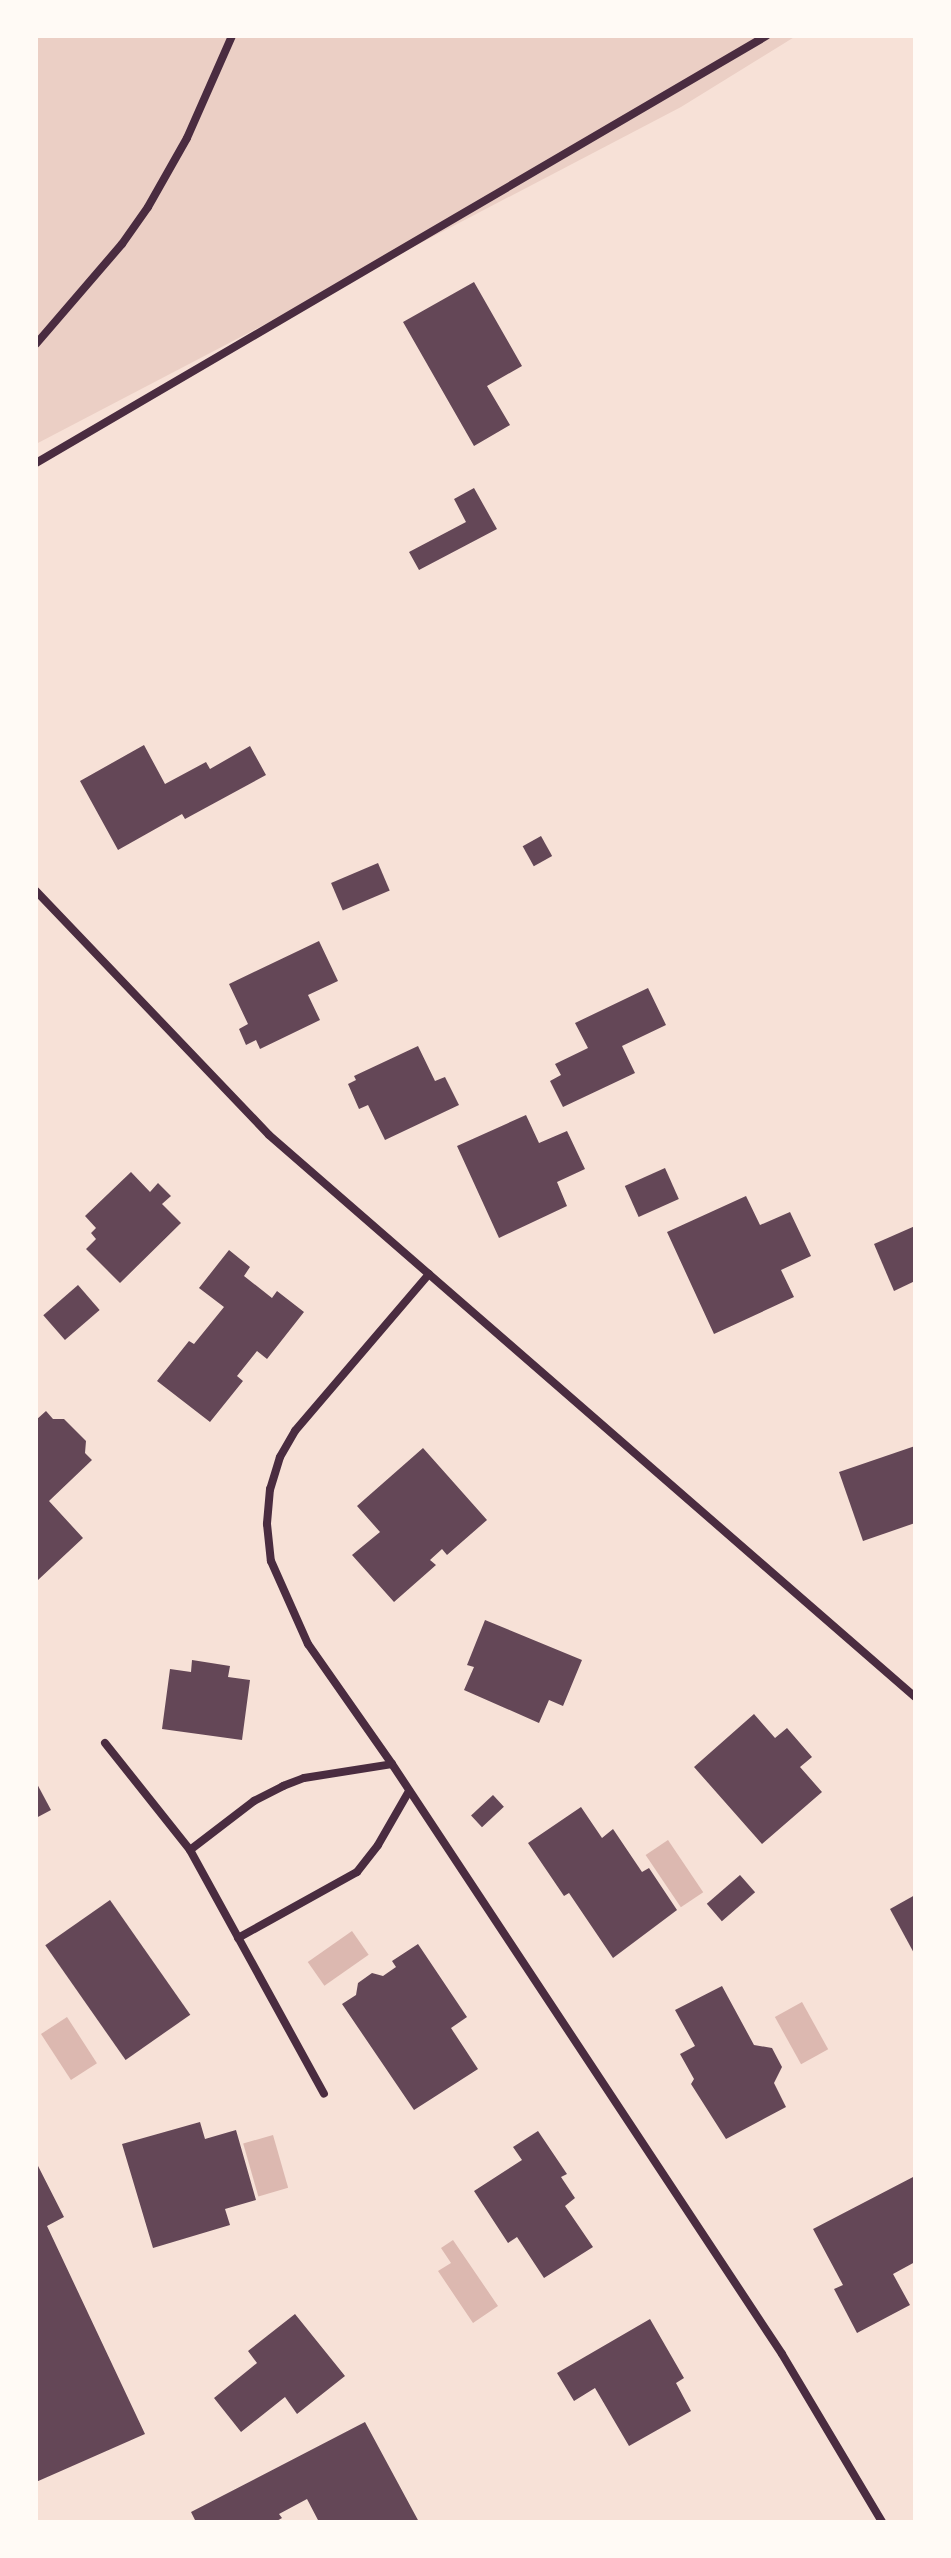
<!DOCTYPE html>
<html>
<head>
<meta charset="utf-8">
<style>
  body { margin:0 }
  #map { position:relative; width:951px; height:2558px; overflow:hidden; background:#f7e1d7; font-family:"Archivo Narrow",sans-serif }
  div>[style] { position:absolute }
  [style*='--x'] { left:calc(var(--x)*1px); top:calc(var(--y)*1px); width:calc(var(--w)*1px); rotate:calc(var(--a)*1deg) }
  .green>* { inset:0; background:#ebcfc5 }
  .water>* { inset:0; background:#dcb8b0; transform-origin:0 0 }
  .building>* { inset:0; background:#644757; transform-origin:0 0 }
  .minor>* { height:8px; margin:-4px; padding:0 4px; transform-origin:4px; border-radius:4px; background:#4a2c40 }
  span { translate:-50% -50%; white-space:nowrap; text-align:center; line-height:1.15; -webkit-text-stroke:7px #fffaf5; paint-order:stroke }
  .frame { position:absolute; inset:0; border:38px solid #fffaf5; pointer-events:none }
</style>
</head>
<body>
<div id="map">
  <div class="green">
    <div style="clip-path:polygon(36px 36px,796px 36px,681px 107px,36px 444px)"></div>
  </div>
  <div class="water">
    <div style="left:668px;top:1840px;width:63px;height:27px;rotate:56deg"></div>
    <div style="left:352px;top:1931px;width:29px;height:54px;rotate:55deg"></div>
    <div style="left:802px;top:2002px;width:54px;height:31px;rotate:61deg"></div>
    <div style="left:67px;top:2017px;width:55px;height:31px;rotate:57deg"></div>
    <div style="left:273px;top:2135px;width:55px;height:31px;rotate:74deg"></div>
    <div style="clip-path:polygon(453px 2240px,498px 2306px,473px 2323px,438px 2271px,451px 2263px,441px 2248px)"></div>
  </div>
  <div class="building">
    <div style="clip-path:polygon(474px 282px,522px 366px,487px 386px,510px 425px,474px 446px,403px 322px)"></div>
    <div style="clip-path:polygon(474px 488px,497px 529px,419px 570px,409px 552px,466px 522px,454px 499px)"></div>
    <div style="clip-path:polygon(144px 745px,165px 784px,206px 762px,210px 769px,250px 746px,266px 775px,185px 819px,182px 814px,118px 850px,80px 781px)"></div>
    <div style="left:541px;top:836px;width:23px;height:21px;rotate:61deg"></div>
    <div style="left:378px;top:863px;width:30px;height:51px;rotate:67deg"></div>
    <div style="clip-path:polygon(319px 941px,338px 981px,308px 995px,320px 1020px,260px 1049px,256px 1040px,246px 1045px,239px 1029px,248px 1024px,229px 984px)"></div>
    <div style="clip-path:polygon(648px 988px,666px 1025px,622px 1046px,635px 1073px,563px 1107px,550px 1081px,561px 1075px,555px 1064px,588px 1048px,575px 1023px)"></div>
    <div style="clip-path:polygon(418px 1046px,435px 1081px,445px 1077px,459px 1105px,385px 1140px,368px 1105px,359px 1109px,348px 1084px,356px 1080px,354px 1076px)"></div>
    <div style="clip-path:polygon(526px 1115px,539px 1143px,567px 1131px,585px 1169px,557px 1182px,567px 1206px,499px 1238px,457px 1146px)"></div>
    <div style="left:665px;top:1168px;width:34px;height:44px;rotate:66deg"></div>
    <div style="clip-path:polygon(131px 1172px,150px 1192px,158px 1183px,171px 1196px,162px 1204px,181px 1223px,120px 1283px,86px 1249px,96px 1239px,91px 1233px,96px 1228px,85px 1216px)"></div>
    <div style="clip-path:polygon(746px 1196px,760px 1225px,790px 1212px,811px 1256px,781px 1270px,794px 1297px,714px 1334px,667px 1232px)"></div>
    <div style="clip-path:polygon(915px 1226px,915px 1281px,894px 1291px,874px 1244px)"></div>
    <div style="clip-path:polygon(229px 1250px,250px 1267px,244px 1276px,272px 1298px,277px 1291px,304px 1312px,267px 1359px,257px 1351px,237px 1376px,243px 1381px,210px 1422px,157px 1381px,189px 1341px,194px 1344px,224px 1307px,199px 1288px)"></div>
    <div style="left:78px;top:1285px;width:33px;height:46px;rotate:49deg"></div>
    <div style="clip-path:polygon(46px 1411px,53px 1419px,64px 1419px,86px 1441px,85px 1453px,92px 1460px,49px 1501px,83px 1538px,38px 1580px,36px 1420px)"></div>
    <div style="clip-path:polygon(915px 1446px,915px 1523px,863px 1541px,839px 1472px)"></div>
    <div style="clip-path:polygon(423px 1448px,487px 1520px,447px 1555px,442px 1549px,430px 1560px,436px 1565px,394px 1602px,352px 1555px,380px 1532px,357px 1506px)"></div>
    <div style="clip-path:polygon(485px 1620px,582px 1660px,563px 1706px,549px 1700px,539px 1723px,464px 1690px,474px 1667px,467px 1665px)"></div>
    <div style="clip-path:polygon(192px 1660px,230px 1666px,228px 1677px,250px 1680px,242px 1740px,162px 1729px,170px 1669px,191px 1672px)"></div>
    <div style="clip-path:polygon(754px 1714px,775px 1738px,787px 1728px,812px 1757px,800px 1767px,822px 1792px,762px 1844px,694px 1767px)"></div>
    <div style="clip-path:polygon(36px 1782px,51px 1810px,36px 1818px)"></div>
    <div style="left:493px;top:1795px;width:16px;height:30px;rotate:47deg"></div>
    <div style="clip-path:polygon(581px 1807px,602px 1838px,613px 1829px,642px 1872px,649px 1868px,677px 1910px,613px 1958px,569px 1893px,564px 1896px,528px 1843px)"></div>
    <div style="left:740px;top:1875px;width:23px;height:44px;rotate:49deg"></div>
    <div style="clip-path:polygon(915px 1895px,915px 1955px,890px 1909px)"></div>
    <div style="left:110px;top:1900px;width:140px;height:79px;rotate:55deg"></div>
    <div style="clip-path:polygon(418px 1944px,467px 2017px,451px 2028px,478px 2069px,414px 2110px,342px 2004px,356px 1995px,358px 1983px,372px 1973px,383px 1976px,396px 1967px,392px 1961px)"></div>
    <div style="clip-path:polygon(722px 1986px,754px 2045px,772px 2048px,782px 2067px,774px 2083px,786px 2107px,726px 2139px,691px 2084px,694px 2079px,680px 2054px,695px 2046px,675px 2010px)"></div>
    <div style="clip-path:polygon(200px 2122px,205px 2139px,236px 2130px,256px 2200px,225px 2209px,230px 2225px,153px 2248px,122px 2144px)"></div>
    <div style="clip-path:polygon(538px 2131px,567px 2174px,561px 2177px,575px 2198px,565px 2206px,593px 2247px,544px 2278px,517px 2237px,508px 2243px,474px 2191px,522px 2160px,513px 2147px)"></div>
    <div style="clip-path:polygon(36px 2162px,64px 2217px,47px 2226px,145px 2434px,36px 2482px)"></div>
    <div style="clip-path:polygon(915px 2176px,915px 2262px,893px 2274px,910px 2305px,857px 2333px,834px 2289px,843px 2285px,813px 2229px)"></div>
    <div style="clip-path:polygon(295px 2314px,345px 2376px,297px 2414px,285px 2397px,241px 2432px,214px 2398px,257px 2363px,248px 2351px)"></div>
    <div style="clip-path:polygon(650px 2319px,684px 2378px,676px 2383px,691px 2411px,629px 2446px,595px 2388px,574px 2401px,557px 2373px)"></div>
    <div style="clip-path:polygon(365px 2422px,419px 2522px,319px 2522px,307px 2499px,279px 2514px,282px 2518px,275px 2522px,196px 2522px,191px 2512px)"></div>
  </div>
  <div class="minor">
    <div style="--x:36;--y:344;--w:132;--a:-49.3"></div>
    <div style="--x:122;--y:244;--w:45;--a:-54.9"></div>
    <div style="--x:148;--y:207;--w:79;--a:-60.5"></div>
    <div style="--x:187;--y:138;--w:111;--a:-66.2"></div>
    <div style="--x:36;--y:463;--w:846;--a:-30.32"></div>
    <div style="--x:36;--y:891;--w:337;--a:46.3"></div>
    <div style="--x:269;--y:1135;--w:856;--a:41.02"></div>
    <div style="--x:429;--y:1274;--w:206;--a:130.5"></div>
    <div style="--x:295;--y:1431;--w:30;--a:120"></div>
    <div style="--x:280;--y:1457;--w:34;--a:107"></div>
    <div style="--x:270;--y:1489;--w:35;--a:95"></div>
    <div style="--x:267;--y:1524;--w:37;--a:84"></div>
    <div style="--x:271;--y:1561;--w:91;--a:66"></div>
    <div style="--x:308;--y:1644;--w:146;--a:55"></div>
    <div style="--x:392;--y:1764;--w:707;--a:56.53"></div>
    <div style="--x:782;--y:2354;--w:196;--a:59.2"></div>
    <div style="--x:105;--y:1743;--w:137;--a:51.5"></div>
    <div style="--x:190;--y:1850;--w:278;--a:61.2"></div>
    <div style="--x:190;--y:1850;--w:81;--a:-37.4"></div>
    <div style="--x:254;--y:1801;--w:33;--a:-27"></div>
    <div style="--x:283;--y:1786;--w:22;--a:-21"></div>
    <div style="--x:304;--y:1778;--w:89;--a:-9"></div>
    <div style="--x:238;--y:1938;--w:136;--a:-29"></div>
    <div style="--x:357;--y:1872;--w:34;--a:-52"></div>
    <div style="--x:378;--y:1845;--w:62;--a:-60.1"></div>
  </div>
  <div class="frame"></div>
</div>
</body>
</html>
